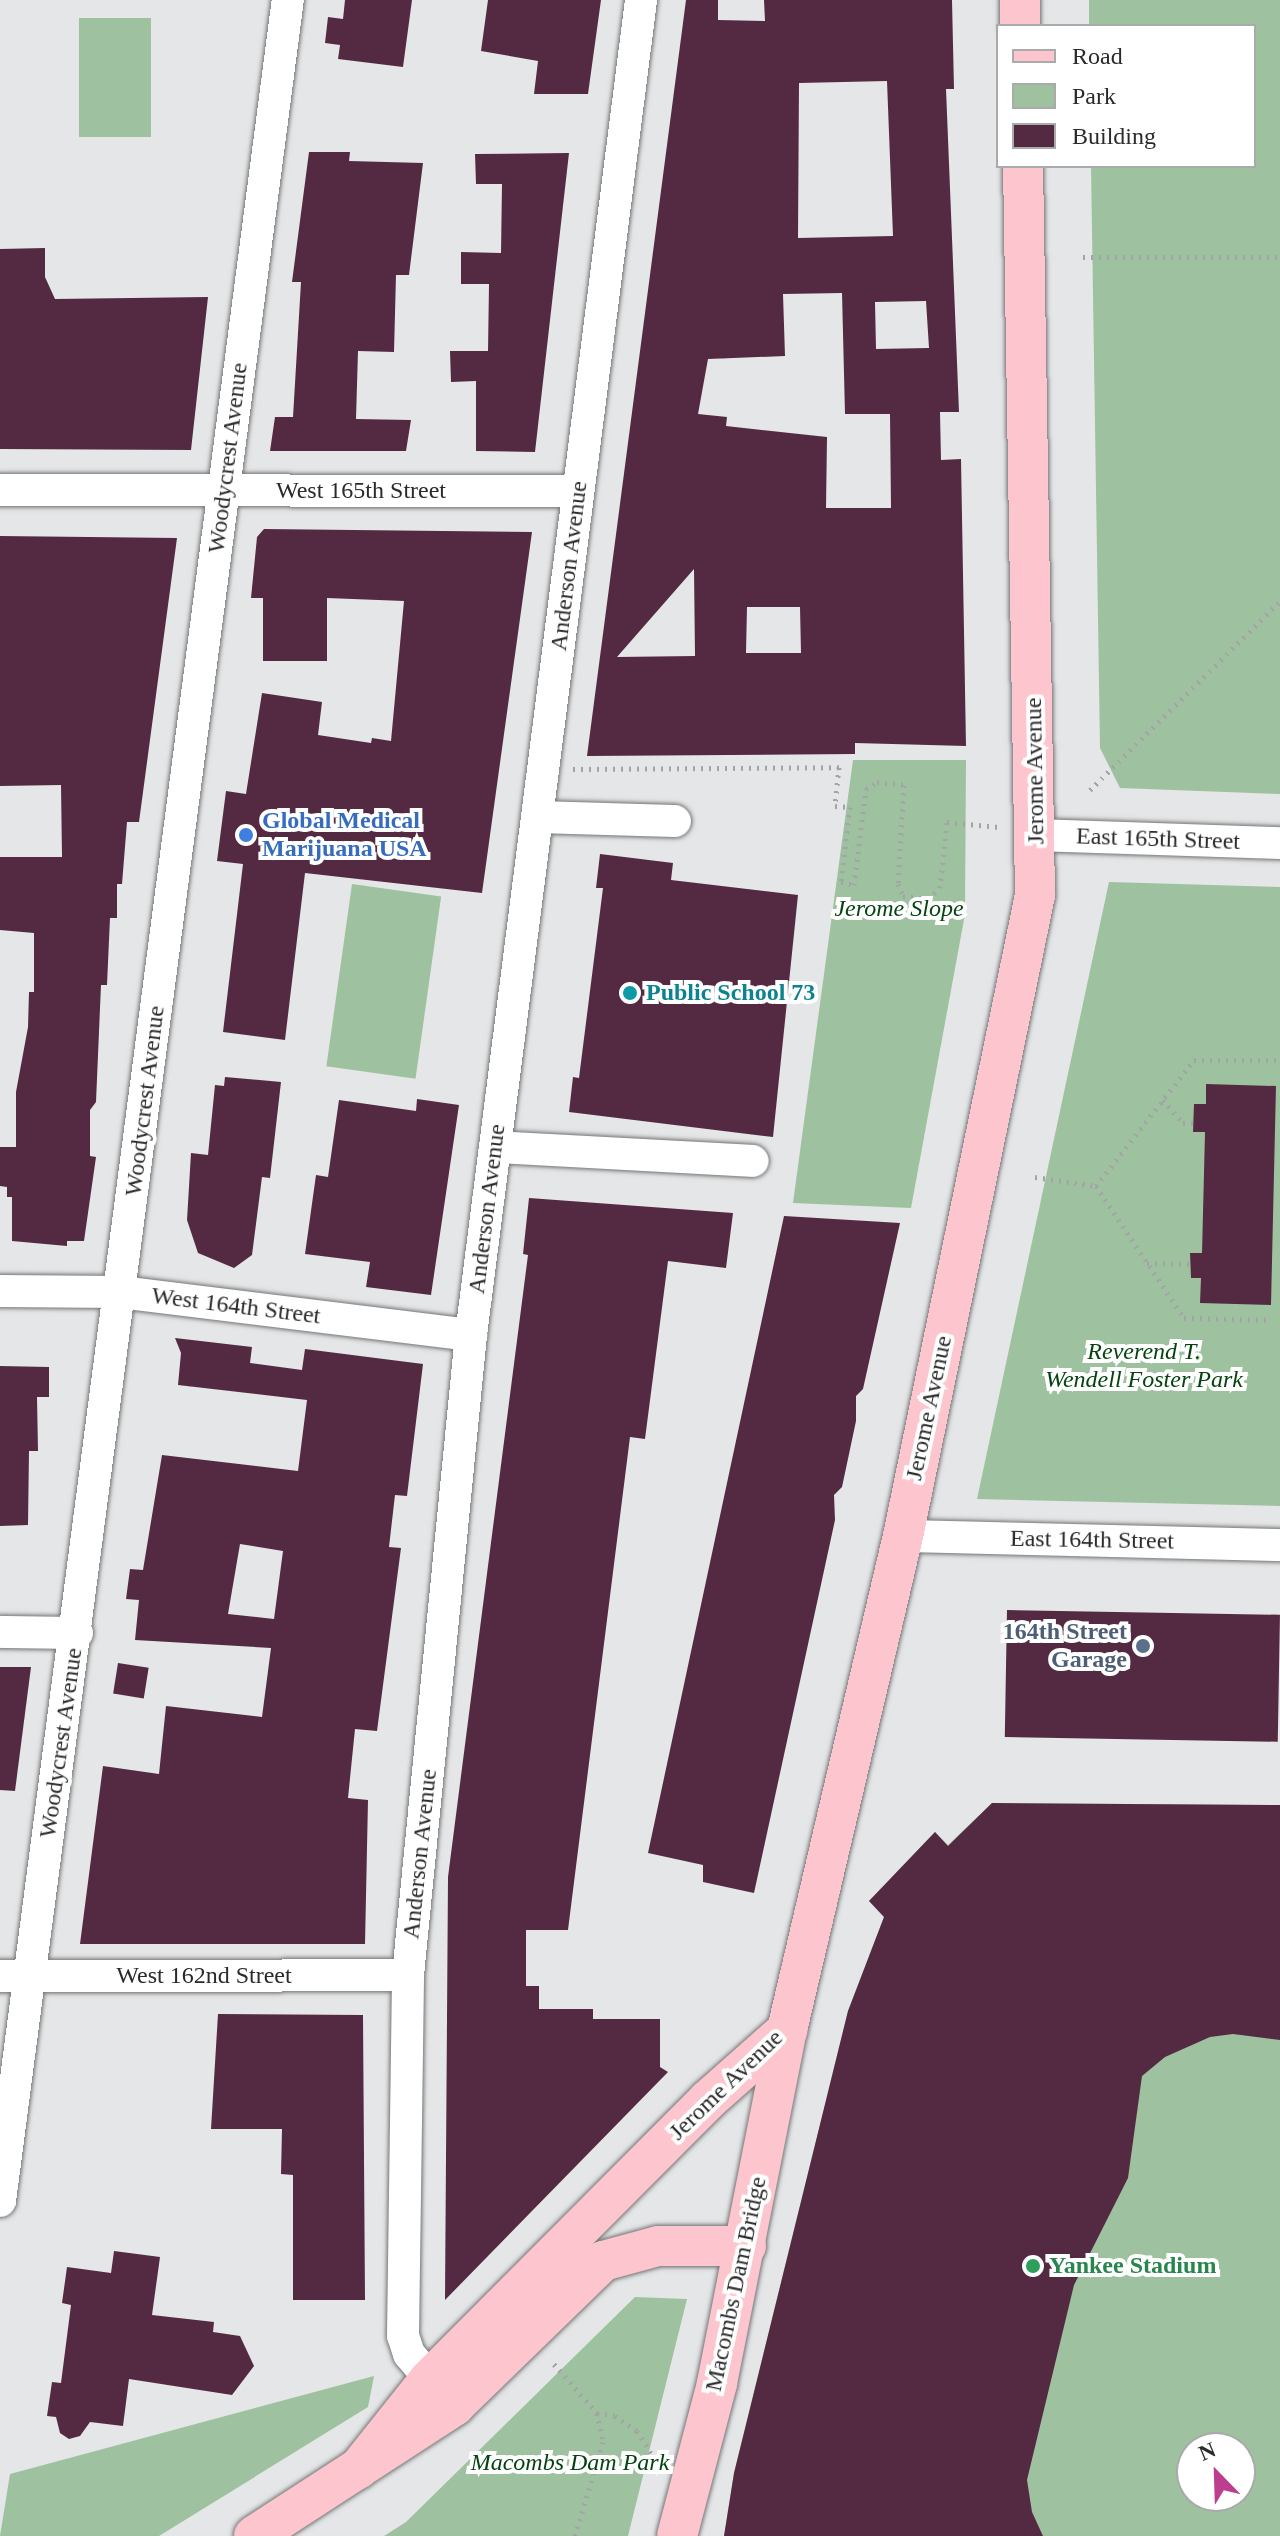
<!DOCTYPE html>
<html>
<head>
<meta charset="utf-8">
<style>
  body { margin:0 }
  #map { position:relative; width:1280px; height:2536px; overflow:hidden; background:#e5e6e7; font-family:"Times New Roman",serif }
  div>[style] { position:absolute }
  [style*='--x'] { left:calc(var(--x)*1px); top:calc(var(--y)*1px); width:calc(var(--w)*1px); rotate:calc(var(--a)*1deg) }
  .green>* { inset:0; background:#9ec29f; transform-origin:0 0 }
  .building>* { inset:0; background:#542a43; transform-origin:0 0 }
  .path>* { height:5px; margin-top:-2.5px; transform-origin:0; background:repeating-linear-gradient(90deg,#a3a4a5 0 2px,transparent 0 8px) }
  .roads { filter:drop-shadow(0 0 2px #757677) drop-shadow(0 0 2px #757677) }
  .minor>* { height:32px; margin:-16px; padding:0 16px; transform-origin:16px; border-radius:16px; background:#fff }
  .major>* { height:40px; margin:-20px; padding:0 20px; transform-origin:20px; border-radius:20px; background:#fdc5cd }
  .dots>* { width:22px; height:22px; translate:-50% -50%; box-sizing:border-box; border:4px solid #fff; border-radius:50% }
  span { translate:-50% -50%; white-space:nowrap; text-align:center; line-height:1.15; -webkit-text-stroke:8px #fff; paint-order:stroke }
  .street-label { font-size:24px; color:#292a2a }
  .shop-label { font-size:24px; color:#366cbe; font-weight:700 }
  .left { translate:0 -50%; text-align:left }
  .park-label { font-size:24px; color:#054410; font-style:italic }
  .culture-label { font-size:24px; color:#0d838f; font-weight:700 }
  .service-label { font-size:24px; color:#4e5e75; font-weight:700 }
  .right { translate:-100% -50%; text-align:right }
  .leisure-label { font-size:24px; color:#27864d; font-weight:700 }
  .legend { position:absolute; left:996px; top:24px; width:260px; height:144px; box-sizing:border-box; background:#fff; border:2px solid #a9aaaa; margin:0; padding:10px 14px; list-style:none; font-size:24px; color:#292a2a }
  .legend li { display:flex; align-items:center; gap:16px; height:40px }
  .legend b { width:40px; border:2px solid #a9aaaa }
  .north { position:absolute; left:1176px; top:2432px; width:80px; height:80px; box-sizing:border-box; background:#fff; border:2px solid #a9aaaa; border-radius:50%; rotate:337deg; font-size:22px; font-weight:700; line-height:32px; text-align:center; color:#292a2a }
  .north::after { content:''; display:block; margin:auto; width:28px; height:36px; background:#bc3e8c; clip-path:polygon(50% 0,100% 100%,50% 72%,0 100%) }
</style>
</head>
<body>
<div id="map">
  <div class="green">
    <div style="clip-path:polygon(1089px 0,1280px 0,1280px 794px,1120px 788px,1100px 748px,1091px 166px,1254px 166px,1254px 26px,1089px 26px)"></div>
    <div style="left:79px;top:18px;width:72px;height:119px"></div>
    <div style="clip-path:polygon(853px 760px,966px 760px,965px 914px,911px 1208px,793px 1203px)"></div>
    <div style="clip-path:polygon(1109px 882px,1280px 887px,1280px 1506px,977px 1499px)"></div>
    <div style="left:352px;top:884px;width:90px;height:184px;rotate:8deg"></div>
    <div style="clip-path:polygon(evenodd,992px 1803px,1280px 1805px,1280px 2536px,724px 2536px,734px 2473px,848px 2011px,884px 1917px,869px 1901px,935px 1832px,948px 1845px,992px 1803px,1192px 2448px,1240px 2448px,1240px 2496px,1192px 2496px,1192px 2448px)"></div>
    <div style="clip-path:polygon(635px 2297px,687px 2299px,628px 2536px,384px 2536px,406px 2522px)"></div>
    <div style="clip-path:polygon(374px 2376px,368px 2407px,159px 2536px,0 2536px,10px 2474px)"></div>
  </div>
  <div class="building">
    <div style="clip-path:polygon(345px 0,412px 0,403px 67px,338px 59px,340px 45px,325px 43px,328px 17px,343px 19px)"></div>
    <div style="clip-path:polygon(488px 0,601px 0,588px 94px,534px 94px,538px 61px,481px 51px)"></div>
    <div style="clip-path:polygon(evenodd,686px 0,718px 0,718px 20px,765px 21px,764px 0,952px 0,954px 89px,946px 89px,959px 412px,940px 412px,941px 460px,961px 459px,966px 746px,855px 743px,855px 754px,587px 756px,686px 0,887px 81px,893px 236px,798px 238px,799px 83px,887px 81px,686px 0,842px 293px,845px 414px,890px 414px,891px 508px,826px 508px,827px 437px,726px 426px,727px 417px,698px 414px,708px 359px,785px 356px,783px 294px,842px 293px,686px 0,926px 301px,929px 348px,876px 349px,875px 302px,926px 301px,686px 0,694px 569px,695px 656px,617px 657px,694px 569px,686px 0,747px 607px,800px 607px,801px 653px,746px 653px,747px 607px)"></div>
    <div style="clip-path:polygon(309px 152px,350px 152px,349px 161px,423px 163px,409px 275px,396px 275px,394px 352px,358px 351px,356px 419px,411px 420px,406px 451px,270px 451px,275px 417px,293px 417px,301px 282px,292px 282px)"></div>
    <div style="clip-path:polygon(569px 153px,535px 452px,476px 451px,476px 381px,451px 382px,450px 351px,488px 351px,489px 284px,461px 284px,461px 252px,501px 253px,502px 184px,476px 184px,475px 154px)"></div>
    <div style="clip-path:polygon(45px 248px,45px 277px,55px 299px,208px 297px,191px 450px,0 449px,0 249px)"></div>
    <div style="clip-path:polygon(264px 529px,532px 532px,482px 893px,305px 873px,285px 1040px,223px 1032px,243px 864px,217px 861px,226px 791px,246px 794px,262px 693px,322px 702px,318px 735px,371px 743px,372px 738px,391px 741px,404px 601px,327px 598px,327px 661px,263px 661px,263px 598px,251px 598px,257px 537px)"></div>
    <div style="clip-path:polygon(0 536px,177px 538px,139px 822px,127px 822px,122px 884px,117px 884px,117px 918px,110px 918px,107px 985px,101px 985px,96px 1102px,90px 1110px,90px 1156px,96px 1157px,84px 1241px,67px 1241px,67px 1246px,12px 1241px,12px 1197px,7px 1197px,7px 1187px,0 1186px,0 1147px,16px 1147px,16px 1092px,28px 1027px,29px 992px,34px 992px,34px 933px,0 930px,0 857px,62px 857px,61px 785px,0 786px)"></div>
    <div style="clip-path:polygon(600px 854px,673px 863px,671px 880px,798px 895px,773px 1137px,569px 1112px,573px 1077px,579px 1078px,603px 888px,596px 888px)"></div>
    <div style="clip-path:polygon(225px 1077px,281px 1082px,270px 1178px,262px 1177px,252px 1255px,234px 1268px,198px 1253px,187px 1220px,191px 1153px,208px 1155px,215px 1085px,224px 1086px)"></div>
    <div style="clip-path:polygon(1206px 1084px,1276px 1086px,1271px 1305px,1200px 1303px,1201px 1278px,1191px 1278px,1190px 1253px,1202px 1253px,1205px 1132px,1193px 1132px,1194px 1104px,1206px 1104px)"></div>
    <div style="clip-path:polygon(417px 1099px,459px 1105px,431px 1295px,366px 1287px,370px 1262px,305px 1254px,316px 1175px,328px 1177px,339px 1100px,416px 1111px)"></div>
    <div style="clip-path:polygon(529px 1198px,733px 1213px,726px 1268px,668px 1261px,645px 1439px,630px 1437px,568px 1930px,526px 1930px,526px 1986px,539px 1986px,539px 2009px,593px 2009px,593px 2019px,660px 2019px,660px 2067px,668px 2072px,445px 2300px,448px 1877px,528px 1255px,523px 1254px)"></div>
    <div style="clip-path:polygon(784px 1216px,900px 1223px,863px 1389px,856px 1396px,856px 1421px,842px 1487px,834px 1495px,835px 1520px,754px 1893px,703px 1882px,703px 1865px,648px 1853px)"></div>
    <div style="clip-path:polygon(evenodd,175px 1338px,252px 1347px,250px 1363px,302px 1370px,305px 1349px,423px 1364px,407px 1496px,395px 1495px,389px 1547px,401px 1548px,377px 1731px,355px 1729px,348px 1798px,368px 1800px,365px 1944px,80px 1944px,103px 1766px,159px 1774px,166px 1706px,262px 1717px,271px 1648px,135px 1640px,139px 1600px,126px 1599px,130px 1569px,143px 1570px,162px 1455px,298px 1471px,307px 1400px,178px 1385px,181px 1353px,175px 1338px,240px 1544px,283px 1551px,274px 1619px,228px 1614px,240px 1544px)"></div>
    <div style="clip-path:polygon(0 1366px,49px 1367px,49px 1397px,37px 1397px,38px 1451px,29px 1451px,28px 1525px,0 1526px)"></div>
    <div style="left:1007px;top:1610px;width:273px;height:127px;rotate:1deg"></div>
    <div style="left:118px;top:1663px;width:31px;height:31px;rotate:9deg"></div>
    <div style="clip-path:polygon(0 1667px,31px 1667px,15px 1791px,0 1790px)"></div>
    <div style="clip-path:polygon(992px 1803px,1280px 1805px,1280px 2040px,1233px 2034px,1210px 2037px,1165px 2057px,1142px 2076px,1128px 2178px,1074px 2285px,1027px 2480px,1032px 2512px,1043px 2536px,724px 2536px,734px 2473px,848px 2011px,884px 1917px,869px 1901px,935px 1832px,948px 1846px)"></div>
    <div style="clip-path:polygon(218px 2014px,363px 2015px,365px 2300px,293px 2300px,293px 2175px,281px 2174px,282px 2129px,211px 2129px)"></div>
    <div style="clip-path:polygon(114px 2251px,160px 2257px,152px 2315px,214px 2322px,213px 2332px,240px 2336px,254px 2366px,232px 2395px,129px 2379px,123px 2426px,90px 2422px,80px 2436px,69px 2439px,60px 2433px,56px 2417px,47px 2416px,52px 2382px,61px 2383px,71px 2305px,62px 2303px,67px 2267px,111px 2273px)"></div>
  </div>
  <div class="path">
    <div style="--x:1083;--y:257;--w:197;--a:0"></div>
    <div style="--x:573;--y:769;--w:266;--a:-0.4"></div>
    <div style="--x:839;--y:767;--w:39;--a:96"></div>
    <div style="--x:835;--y:806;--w:15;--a:4"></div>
    <div style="--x:850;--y:807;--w:76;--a:96.8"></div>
    <div style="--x:841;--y:882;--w:13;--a:13"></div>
    <div style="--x:854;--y:885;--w:97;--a:-82.9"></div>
    <div style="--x:866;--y:789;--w:13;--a:-32"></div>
    <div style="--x:877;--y:782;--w:27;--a:6"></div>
    <div style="--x:904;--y:785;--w:99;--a:93.5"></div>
    <div style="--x:898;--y:884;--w:13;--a:67"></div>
    <div style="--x:903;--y:896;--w:25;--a:7"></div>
    <div style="--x:928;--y:899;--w:16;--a:-43"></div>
    <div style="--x:940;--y:888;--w:66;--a:-83.9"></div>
    <div style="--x:947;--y:822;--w:52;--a:5.5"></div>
    <div style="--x:1090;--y:790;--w:268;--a:-44.8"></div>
    <div style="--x:1163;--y:1100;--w:30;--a:49"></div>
    <div style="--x:1183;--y:1123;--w:11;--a:0"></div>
    <div style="--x:1035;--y:1177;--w:62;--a:8.4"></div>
    <div style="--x:1096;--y:1186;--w:159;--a:56.3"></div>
    <div style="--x:1184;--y:1318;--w:87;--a:1.3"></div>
    <div style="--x:1096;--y:1186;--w:160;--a:-52.1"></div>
    <div style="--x:1194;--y:1060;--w:83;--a:0"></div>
    <div style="--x:1147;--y:1263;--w:43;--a:1.3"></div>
    <div style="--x:554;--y:2364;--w:65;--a:48.7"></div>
    <div style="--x:597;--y:2413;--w:30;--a:78"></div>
    <div style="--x:603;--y:2442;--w:98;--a:106.6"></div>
    <div style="--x:597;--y:2413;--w:18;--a:9"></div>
    <div style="--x:615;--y:2416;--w:27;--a:34"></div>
    <div style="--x:637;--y:2431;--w:41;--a:57.8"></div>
  </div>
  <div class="roads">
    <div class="minor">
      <div style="--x:0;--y:490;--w:578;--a:0.1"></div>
      <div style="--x:537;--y:817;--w:138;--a:1.7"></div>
      <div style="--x:1036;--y:835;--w:244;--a:1.9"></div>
      <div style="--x:495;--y:1147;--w:258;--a:3.1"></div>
      <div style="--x:0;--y:1291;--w:120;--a:0.5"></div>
      <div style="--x:120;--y:1292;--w:354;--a:7"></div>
      <div style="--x:903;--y:1536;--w:377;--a:1.4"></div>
      <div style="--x:0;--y:1632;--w:77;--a:0.7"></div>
      <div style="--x:0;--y:1976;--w:408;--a:-0.1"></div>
      <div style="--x:0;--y:2201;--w:2220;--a:-82.55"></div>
      <div style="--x:445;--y:2396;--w:55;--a:-130.6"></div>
      <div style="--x:409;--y:2354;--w:19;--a:-108"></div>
      <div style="--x:403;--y:2336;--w:361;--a:-89.2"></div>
      <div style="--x:408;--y:1975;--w:643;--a:-84.38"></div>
      <div style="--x:471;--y:1335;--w:1346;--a:-82.74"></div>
    </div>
    <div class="major">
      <div style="--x:1020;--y:0;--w:26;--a:90"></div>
      <div style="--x:358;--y:2469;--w:114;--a:-51.4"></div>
      <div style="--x:429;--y:2380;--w:395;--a:-45.1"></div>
      <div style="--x:708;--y:2100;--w:106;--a:-41.5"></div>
      <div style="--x:254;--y:2536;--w:239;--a:-33"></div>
      <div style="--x:454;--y:2406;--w:208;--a:-44.2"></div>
      <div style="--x:603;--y:2261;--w:57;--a:-15.3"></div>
      <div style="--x:658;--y:2246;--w:88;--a:0"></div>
      <div style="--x:677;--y:2536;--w:158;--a:-75.3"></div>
      <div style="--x:717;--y:2383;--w:360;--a:-78.8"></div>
      <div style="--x:787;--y:2030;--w:507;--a:-76.79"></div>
      <div style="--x:903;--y:1536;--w:654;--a:-78.36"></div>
      <div style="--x:1035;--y:895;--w:729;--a:-90.94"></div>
    </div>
  </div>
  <div class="dots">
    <div style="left:246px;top:835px;background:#3f7fe0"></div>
    <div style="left:630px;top:993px;background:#0f9aa8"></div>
    <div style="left:1143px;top:1646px;background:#5c6f8a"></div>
    <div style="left:1033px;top:2266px;background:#2e9e5b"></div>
  </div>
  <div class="street-label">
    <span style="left:228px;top:458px;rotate:-83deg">Woodycrest Avenue</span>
    <span style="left:361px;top:491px">West 165th Street</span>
    <span style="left:569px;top:566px;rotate:-83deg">Anderson Avenue</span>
    <span style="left:1035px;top:771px;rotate:-91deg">Jerome Avenue</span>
    <span style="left:1158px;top:839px;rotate:2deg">East 165th Street</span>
    <span style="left:145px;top:1101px;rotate:-83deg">Woodycrest Avenue</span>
    <span style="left:487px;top:1209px;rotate:-83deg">Anderson Avenue</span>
    <span style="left:236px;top:1306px;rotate:7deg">West 164th Street</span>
    <span style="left:929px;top:1408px;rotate:-78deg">Jerome Avenue</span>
    <span style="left:1092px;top:1540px;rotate:1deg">East 164th Street</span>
    <span style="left:61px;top:1743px;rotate:-82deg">Woodycrest Avenue</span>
    <span style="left:420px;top:1854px;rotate:-84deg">Anderson Avenue</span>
    <span style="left:204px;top:1976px">West 162nd Street</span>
    <span style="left:726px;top:2085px;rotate:-44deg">Jerome Avenue</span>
    <span style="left:736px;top:2284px;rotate:-78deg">Macombs Dam Bridge</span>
  </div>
  <div class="shop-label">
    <span class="left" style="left:262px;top:835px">Global Medical<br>Marijuana USA</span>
  </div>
  <div class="park-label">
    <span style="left:899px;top:909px">Jerome Slope</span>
    <span style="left:1144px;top:1366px">Reverend T.<br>Wendell Foster Park</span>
    <span style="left:570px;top:2463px">Macombs Dam Park</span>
  </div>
  <div class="culture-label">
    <span class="left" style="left:646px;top:993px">Public School 73</span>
  </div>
  <div class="service-label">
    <span class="right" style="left:1127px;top:1646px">164th Street<br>Garage</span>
  </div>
  <div class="leisure-label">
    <span class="left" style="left:1049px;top:2266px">Yankee Stadium</span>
  </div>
  <ul class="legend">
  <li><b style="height:10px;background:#fdc5cd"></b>Road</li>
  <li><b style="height:22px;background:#9ec29f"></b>Park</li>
  <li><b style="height:22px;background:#542a43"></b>Building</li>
  </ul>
  <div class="north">N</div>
</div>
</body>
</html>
